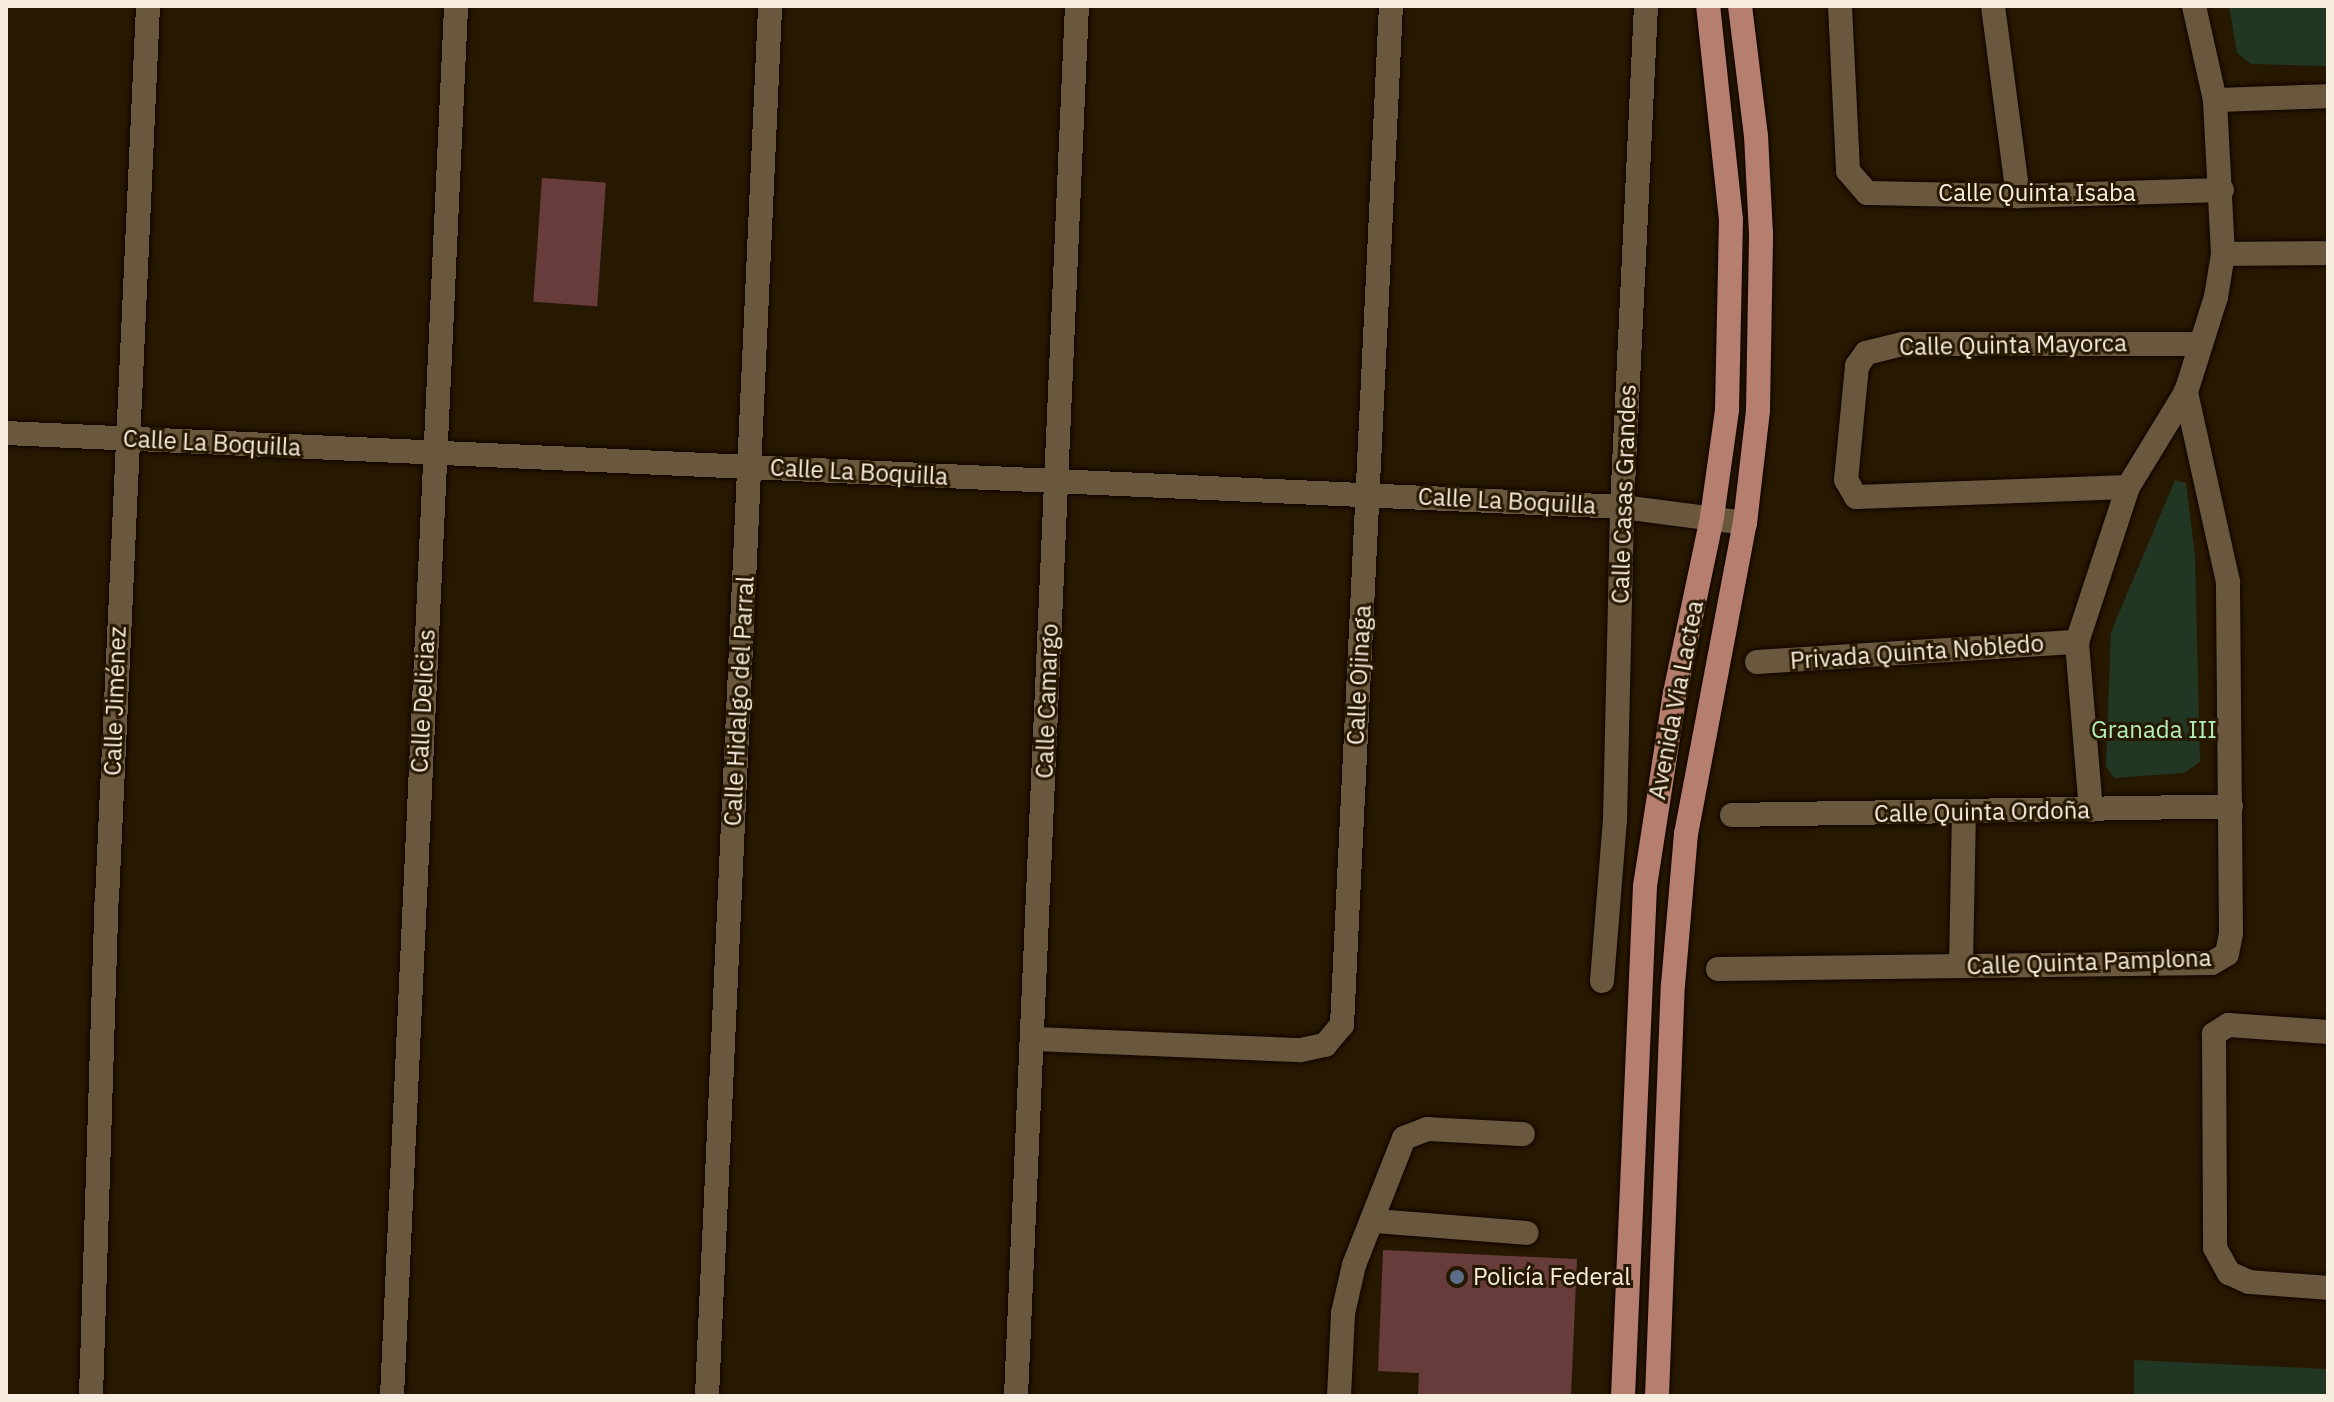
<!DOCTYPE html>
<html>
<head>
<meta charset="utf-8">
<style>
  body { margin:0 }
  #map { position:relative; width:2334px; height:1402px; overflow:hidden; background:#271801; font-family:"IBM Plex Sans",sans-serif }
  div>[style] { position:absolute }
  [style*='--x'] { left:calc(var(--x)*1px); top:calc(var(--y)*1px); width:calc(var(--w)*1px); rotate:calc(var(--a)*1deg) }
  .green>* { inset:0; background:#223624 }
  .building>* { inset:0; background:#683c3a; transform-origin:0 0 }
  .roads { filter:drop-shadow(0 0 2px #0f0400) drop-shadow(0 0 2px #0f0400) }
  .minor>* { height:24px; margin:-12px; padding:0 12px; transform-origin:12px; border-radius:12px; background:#69583e }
  .major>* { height:24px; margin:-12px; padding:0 12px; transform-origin:12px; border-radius:12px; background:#b57e6f }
  .dots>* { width:22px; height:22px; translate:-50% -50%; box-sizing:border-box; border:4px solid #271801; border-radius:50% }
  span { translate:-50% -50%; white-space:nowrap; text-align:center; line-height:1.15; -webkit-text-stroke:6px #271801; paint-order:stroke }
  .street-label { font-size:24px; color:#f8eedf }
  .park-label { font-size:24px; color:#b4eeba }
  .poi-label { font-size:24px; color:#f8eedf }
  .left { translate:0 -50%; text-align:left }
  .frame { position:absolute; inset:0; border:8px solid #f8eedf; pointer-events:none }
</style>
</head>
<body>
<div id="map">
  <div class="green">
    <div style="clip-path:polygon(2229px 6px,2328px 6px,2328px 66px,2251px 64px,2237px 53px)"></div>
    <div style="clip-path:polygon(2175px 480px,2186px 483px,2195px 556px,2200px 762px,2184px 773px,2114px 778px,2106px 766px,2111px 632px)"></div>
    <div style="clip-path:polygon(2134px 1360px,2328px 1369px,2328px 1396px,2134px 1396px)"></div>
  </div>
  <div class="building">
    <div style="left:542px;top:178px;width:64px;height:124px;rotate:4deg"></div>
    <div style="clip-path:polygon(1383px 1250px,1577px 1259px,1571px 1396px,1418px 1396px,1419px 1373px,1378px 1371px)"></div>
  </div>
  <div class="roads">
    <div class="minor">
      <div style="--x:1840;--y:6;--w:165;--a:87.2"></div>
      <div style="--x:1848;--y:171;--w:29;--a:49"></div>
      <div style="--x:1867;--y:193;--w:151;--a:1.1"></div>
      <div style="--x:2018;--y:196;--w:204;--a:-1.7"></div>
      <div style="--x:1993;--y:6;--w:192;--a:82.5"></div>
      <div style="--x:2215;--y:100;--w:113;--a:-2"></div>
      <div style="--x:2223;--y:254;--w:105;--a:-0.5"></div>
      <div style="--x:6;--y:433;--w:1618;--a:2.62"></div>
      <div style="--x:1622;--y:507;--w:124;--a:7.4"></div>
      <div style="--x:2128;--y:487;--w:272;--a:177.9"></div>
      <div style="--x:1856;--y:497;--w:20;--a:-120"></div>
      <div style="--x:1846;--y:480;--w:115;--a:-84.5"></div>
      <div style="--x:1857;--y:366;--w:16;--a:-55"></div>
      <div style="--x:1866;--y:353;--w:37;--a:-14"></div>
      <div style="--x:1902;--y:344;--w:299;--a:0"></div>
      <div style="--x:1757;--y:662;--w:321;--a:-3.6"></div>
      <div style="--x:2091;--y:810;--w:169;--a:-94.8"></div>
      <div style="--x:2077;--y:642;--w:163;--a:-71.8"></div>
      <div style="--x:2128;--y:487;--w:111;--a:-58.6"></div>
      <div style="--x:2186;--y:392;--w:100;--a:-72.5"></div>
      <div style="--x:2216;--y:297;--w:44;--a:-80.8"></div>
      <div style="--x:2223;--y:254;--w:154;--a:-93"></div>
      <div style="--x:2215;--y:100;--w:96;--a:-102.6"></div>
      <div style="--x:1732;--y:815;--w:499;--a:-1"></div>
      <div style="--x:1961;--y:966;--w:152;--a:-88.9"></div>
      <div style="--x:1718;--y:969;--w:494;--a:-0.7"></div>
      <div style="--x:2212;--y:963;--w:17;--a:-31"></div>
      <div style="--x:2227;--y:954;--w:21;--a:-79"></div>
      <div style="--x:2231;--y:933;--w:351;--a:-90.5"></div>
      <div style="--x:2228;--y:582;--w:195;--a:-102.5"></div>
      <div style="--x:1602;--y:981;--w:162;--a:-85.4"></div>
      <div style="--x:1615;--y:820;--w:313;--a:-88.7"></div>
      <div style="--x:1622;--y:507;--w:502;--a:-87.26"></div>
      <div style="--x:2328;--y:1032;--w:100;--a:-176"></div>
      <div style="--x:2228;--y:1025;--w:17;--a:147"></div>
      <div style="--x:2214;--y:1034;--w:214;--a:89.7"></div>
      <div style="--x:2215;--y:1248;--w:29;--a:61"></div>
      <div style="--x:2229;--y:1273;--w:22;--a:24"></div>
      <div style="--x:2249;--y:1282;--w:79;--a:4.3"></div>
      <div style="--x:1035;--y:1039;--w:266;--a:2.4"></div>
      <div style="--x:1301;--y:1050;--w:25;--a:-12"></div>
      <div style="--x:1325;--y:1045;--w:26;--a:-50"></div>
      <div style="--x:1342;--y:1025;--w:1020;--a:-87.25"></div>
      <div style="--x:1375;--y:1221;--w:152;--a:4.5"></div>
      <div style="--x:91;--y:1396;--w:497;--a:-88.2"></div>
      <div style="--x:107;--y:899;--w:894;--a:-87.37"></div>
      <div style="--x:392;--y:1396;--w:1391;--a:-87.36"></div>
      <div style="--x:707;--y:1396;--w:1391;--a:-87.4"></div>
      <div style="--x:1016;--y:1396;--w:1391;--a:-87.49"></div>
      <div style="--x:1339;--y:1396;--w:83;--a:-87.2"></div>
      <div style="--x:1343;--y:1313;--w:49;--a:-77.1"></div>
      <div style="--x:1354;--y:1265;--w:136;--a:-68.5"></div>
      <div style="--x:1404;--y:1138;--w:25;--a:-21"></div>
      <div style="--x:1427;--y:1129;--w:96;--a:3"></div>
    </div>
    <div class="major">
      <div style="--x:1623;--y:1396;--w:510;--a:-87.53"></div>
      <div style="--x:1645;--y:886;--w:195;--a:-81.2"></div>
      <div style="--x:1675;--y:693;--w:180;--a:-78.1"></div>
      <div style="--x:1712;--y:517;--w:108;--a:-82"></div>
      <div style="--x:1727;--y:410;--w:190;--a:-88.8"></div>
      <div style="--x:1731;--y:220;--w:215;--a:-96.1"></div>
      <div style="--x:1657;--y:1396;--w:411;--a:-87.8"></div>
      <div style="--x:1673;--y:985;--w:152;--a:-85.1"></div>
      <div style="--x:1686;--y:834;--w:317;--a:-79.3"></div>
      <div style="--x:1745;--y:523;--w:114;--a:-83.4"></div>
      <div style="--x:1758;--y:410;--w:176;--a:-89"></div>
      <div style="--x:1761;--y:234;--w:98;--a:-92.9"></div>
      <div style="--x:1756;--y:136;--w:131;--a:-97"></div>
    </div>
  </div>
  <div class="dots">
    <div style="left:1457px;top:1277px;background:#5c6f8a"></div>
  </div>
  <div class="street-label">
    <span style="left:2037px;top:193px">Calle Quinta Isaba</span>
    <span style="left:2013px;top:345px;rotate:-1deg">Calle Quinta Mayorca</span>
    <span style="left:212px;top:443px;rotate:3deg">Calle La Boquilla</span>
    <span style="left:859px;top:472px;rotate:3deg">Calle La Boquilla</span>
    <span style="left:1624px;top:494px;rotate:-88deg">Calle Casas Grandes</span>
    <span style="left:1507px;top:501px;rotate:3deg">Calle La Boquilla</span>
    <span style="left:1917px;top:652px;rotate:-4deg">Privada Quinta Nobledo</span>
    <span style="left:1359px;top:675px;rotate:-87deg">Calle Ojinaga</span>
    <span style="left:1676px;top:700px;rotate:-79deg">Avenida Via Lactea</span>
    <span style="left:115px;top:701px;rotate:-88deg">Calle Jiménez</span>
    <span style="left:423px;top:701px;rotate:-87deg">Calle Delicias</span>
    <span style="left:739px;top:701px;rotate:-87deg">Calle Hidalgo del Parral</span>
    <span style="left:1047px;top:701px;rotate:-88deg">Calle Camargo</span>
    <span style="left:1982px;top:812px;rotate:-1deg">Calle Quinta Ordoña</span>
    <span style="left:2089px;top:962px;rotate:-2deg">Calle Quinta Pamplona</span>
  </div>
  <div class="park-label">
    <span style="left:2154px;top:730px">Granada III</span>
  </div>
  <div class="poi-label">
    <span class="left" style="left:1473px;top:1277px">Policía Federal</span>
  </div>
  <div class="frame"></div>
</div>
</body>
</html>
